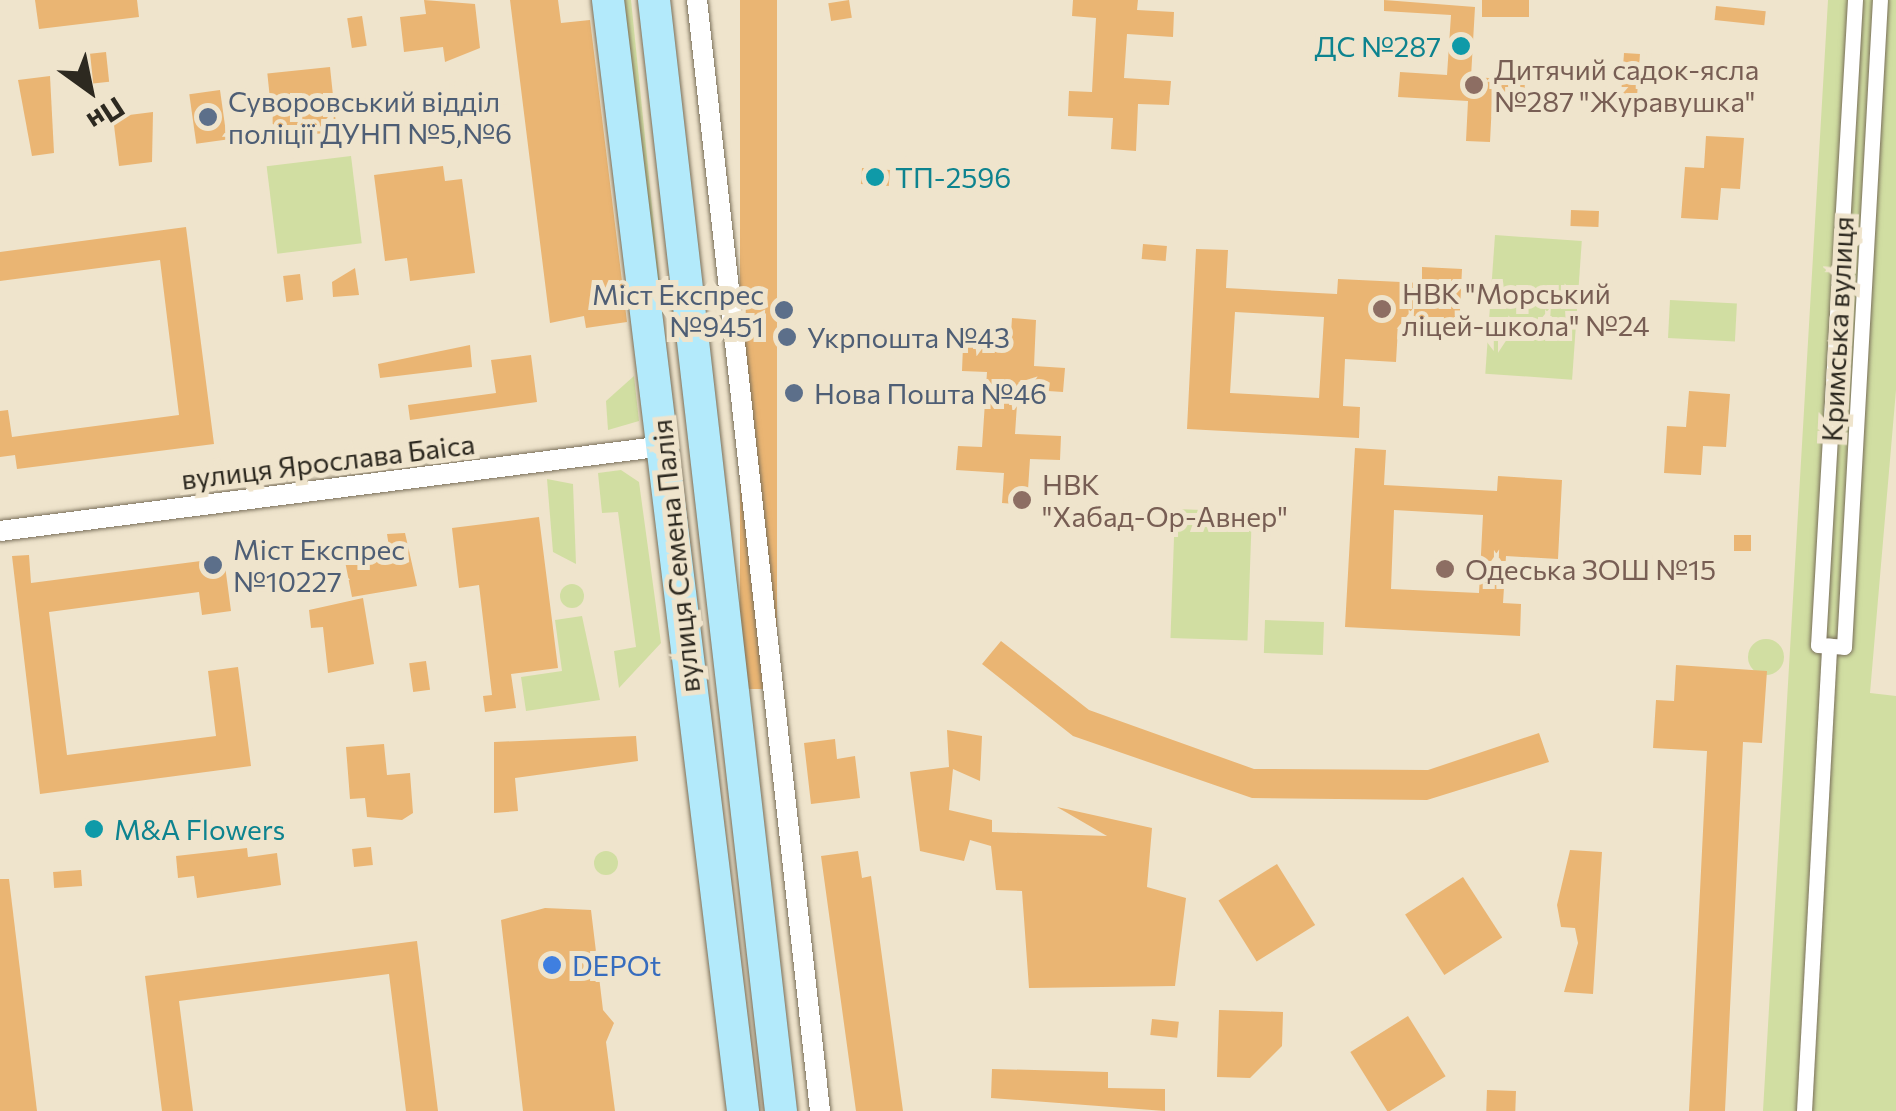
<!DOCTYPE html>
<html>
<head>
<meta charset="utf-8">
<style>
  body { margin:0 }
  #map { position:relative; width:1896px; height:1111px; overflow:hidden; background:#efe4cc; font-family:Commissioner,sans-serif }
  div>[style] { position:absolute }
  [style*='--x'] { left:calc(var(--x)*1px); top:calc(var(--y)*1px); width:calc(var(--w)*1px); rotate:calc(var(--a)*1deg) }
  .green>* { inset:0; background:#d1dea2; transform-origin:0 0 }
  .round { border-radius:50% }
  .building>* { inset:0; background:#eab573; transform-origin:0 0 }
  .roads { filter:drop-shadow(0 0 2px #796f5a) drop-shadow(0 0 2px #796f5a) }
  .pedestrian>* { height:15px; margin:-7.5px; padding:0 7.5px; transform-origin:7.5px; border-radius:7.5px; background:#fff }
  .minor>* { height:20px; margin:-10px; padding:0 10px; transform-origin:10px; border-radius:10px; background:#fff }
  .primary>* { height:32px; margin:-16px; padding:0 16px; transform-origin:16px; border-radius:16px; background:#b3eafb }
  .dots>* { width:28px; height:28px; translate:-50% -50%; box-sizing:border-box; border:5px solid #efe4cc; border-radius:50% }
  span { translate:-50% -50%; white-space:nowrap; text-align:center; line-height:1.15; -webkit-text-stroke:10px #efe4cc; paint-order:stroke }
  .culture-label { font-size:28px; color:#0d838f }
  .right { translate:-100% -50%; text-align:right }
  .left { translate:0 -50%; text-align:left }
  .education-label { font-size:28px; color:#785e54 }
  .service-label { font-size:28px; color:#4e5e75 }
  .street-label { font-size:28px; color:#2d2920 }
  .shop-label { font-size:28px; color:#366cbe }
  .north { position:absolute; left:40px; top:40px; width:100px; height:100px; -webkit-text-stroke:8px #efe4cc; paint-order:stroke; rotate:147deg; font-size:28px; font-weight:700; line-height:40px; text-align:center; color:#2d2920 }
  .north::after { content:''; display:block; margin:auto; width:35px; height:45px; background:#2d2920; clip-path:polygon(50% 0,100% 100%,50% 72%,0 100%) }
</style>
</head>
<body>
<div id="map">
  <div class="green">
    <div style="clip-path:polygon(621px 0,631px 0,663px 315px,662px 314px)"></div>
    <div style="clip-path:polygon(1828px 0,1896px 0,1896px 390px,1870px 693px,1896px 696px,1896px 1111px,1763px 1111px)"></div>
    <div style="left:351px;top:156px;width:88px;height:85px;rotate:83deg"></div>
    <div style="left:1495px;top:235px;width:87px;height:139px;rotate:4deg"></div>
    <div style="left:1670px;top:300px;width:67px;height:38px;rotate:3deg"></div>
    <div style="clip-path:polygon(634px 376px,639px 421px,608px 430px,606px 401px)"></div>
    <div style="clip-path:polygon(621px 470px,639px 482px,661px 643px,619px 688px,614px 651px,636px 647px,618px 512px,602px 513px,598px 473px)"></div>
    <div style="clip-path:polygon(547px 479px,573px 484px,576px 564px,553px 552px)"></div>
    <div style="left:1175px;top:509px;width:77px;height:129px;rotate:2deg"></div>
    <div class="round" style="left:560px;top:584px;width:24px;height:24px"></div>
    <div style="clip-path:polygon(582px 616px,600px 700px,526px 711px,521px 677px,562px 671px,555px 620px)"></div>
    <div style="left:1265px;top:620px;width:59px;height:33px;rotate:2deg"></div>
    <div class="round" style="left:1748px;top:639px;width:36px;height:36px"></div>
    <div class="round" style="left:594px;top:851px;width:24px;height:24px"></div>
  </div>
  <div class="building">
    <div style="clip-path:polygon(35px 0,137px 0,139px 17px,39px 29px)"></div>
    <div style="clip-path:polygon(424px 0,475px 4px,480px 48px,445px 62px,443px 47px,404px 52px,400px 17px,426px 14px)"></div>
    <div style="clip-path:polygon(510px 0,558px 0,561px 23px,590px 20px,627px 322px,586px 328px,584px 316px,550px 323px)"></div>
    <div style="left:740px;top:0;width:37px;height:689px"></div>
    <div style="left:849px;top:0;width:18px;height:21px;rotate:81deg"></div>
    <div style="clip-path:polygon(1073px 0,1138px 0,1137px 10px,1174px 12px,1173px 37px,1127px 34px,1124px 78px,1171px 81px,1169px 105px,1138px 104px,1136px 151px,1111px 149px,1113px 118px,1068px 116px,1069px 91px,1092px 92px,1096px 18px,1072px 16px)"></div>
    <div style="clip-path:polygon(1384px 0,1475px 7px,1471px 77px,1525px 80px,1524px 104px,1492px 102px,1490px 142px,1466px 141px,1468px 101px,1398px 97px,1400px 72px,1447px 75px,1451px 15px,1384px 11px)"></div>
    <div style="left:1482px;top:0;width:47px;height:17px"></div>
    <div style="left:1716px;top:6px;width:50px;height:14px;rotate:6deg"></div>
    <div style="left:362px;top:16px;width:30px;height:15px;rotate:81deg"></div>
    <div style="left:106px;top:52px;width:30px;height:16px;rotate:84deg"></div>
    <div style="left:1624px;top:53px;width:16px;height:61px;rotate:4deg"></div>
    <div style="left:330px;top:67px;width:65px;height:63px;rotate:84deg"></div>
    <div style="clip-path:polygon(50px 76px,54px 153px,32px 156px,18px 80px)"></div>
    <div style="left:220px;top:90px;width:50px;height:31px;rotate:82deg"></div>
    <div style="clip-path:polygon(153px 112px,152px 162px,119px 166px,113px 117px)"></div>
    <div style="clip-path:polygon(1706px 136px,1744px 138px,1740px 189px,1721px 188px,1718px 220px,1681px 218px,1685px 167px,1704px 168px)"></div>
    <div style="clip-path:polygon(443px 166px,445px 181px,462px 179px,475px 273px,410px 281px,407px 258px,385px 261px,374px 175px)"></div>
    <div style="left:862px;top:168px;width:28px;height:16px;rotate:4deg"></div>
    <div style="left:1571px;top:210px;width:28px;height:16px;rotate:2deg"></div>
    <div style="clip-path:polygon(186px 227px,214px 444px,17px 469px,15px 455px,0 457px,0 411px,8px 410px,12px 437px,179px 415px,160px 260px,0 281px,0 252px)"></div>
    <div style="left:1143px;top:244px;width:24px;height:15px;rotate:5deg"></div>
    <div style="clip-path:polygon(evenodd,1196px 249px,1228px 250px,1226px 288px,1337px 294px,1338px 279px,1422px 283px,1422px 267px,1462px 269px,1459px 331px,1398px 328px,1396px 362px,1345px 359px,1343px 406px,1360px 407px,1359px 438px,1187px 429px,1196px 249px,1235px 312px,1324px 317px,1319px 398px,1230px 393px,1235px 312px)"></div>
    <div style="clip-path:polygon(355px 268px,359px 295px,333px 297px,332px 282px)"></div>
    <div style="left:300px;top:274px;width:26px;height:17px;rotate:83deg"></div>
    <div style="clip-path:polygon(1012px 318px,1036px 320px,1034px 366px,1065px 368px,1063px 392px,1018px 389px,1015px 434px,1061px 436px,1060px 460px,1030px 459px,1027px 505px,1002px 503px,1004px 473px,956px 470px,958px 446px,982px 447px,987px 372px,962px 371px,963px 346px,1010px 349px)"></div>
    <div style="clip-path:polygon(470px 345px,472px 367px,380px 378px,378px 364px)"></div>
    <div style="clip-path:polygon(531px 355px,537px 402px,410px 420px,408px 405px,496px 393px,491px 360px)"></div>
    <div style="clip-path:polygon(1689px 391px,1730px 394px,1726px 447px,1703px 446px,1701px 475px,1664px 473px,1667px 426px,1686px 427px)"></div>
    <div style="clip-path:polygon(evenodd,1355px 448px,1386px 450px,1384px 485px,1497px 491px,1498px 476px,1562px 480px,1558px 559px,1506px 556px,1503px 603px,1521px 604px,1520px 636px,1345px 627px,1355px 448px,1394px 510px,1483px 515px,1479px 593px,1391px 589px,1394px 510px)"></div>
    <div style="clip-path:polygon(539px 517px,558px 668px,511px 674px,516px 708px,485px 712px,483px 696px,492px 695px,479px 585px,459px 588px,452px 528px)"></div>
    <div style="clip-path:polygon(405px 533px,417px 586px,352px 597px,343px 551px,389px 547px,387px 534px)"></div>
    <div style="left:1734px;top:535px;width:17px;height:16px"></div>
    <div style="clip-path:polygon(29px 555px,31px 583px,224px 558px,231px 611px,202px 615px,199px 592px,49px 612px,67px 755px,216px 736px,208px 671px,238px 667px,251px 766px,40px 794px,12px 556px)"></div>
    <div style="clip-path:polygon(363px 598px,374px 664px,328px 673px,323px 627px,311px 628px,309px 610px)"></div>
    <div style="clip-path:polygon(1001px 641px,1089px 710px,1254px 769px,1428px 770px,1539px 733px,1549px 762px,1427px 800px,1252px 798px,1073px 736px,982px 664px)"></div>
    <div style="left:426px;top:661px;width:29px;height:17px;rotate:82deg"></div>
    <div style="clip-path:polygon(1676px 665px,1767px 671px,1762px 743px,1743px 742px,1725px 1111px,1689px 1111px,1707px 751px,1653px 748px,1656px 700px,1674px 701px)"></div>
    <div style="clip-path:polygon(947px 730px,982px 736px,980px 781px,953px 769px,949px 810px,992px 820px,992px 832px,1107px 836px,1057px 807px,1152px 828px,1147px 887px,1186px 898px,1175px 986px,1029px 988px,1022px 891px,996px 890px,991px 846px,970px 840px,964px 861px,920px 851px,910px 772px,949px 767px)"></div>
    <div style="clip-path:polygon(636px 736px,638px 761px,515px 778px,518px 811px,494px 813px,494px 742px)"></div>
    <div style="clip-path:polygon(835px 739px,837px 759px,855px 756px,860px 798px,811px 804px,804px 743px)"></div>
    <div style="clip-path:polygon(384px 744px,387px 775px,410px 773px,413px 813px,402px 820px,367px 817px,365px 798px,350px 799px,346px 747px)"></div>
    <div style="left:371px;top:847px;width:18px;height:19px;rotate:84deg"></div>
    <div style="clip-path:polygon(247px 848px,248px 857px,277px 853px,281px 885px,197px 898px,194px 876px,178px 878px,176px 856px)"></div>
    <div style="clip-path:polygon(1570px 850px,1602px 852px,1593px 994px,1564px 992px,1578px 943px,1575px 928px,1561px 927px,1557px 905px)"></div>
    <div style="clip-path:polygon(858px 851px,862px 878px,871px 876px,903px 1111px,856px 1111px,821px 856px)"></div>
    <div style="left:1277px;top:864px;width:72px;height:69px;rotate:58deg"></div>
    <div style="left:81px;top:870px;width:16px;height:28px;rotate:86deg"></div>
    <div style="left:1463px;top:877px;width:72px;height:69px;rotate:57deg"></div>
    <div style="clip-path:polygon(0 879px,9px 879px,37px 1111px,0 1111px)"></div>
    <div style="clip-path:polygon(545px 908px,591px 910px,603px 1010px,614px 1023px,606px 1042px,615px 1111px,523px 1111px,501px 920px)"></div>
    <div style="clip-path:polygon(417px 941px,438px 1111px,406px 1111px,389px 974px,179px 1001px,193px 1111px,162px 1111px,145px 976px)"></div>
    <div style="clip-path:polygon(1219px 1010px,1283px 1012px,1282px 1046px,1250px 1078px,1217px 1077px)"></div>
    <div style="left:1408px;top:1016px;width:71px;height:68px;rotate:58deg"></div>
    <div style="left:1152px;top:1019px;width:27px;height:16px;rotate:6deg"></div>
    <div style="clip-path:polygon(992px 1069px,1108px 1072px,1108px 1088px,1165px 1089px,1165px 1111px,991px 1098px)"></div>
    <div style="left:1487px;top:1090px;width:29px;height:21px;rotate:2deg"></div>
  </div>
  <div class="roads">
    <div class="pedestrian">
      <div style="--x:1855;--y:0;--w:646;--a:93.28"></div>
      <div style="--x:1818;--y:645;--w:26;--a:4"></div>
      <div style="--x:1844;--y:647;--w:648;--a:-86.82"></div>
      <div style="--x:1804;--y:1111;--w:466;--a:-86.9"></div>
    </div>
    <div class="minor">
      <div style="--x:697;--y:0;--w:1118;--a:83.68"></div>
      <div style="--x:0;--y:531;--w:669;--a:-7.29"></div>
    </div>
    <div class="primary">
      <div style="--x:608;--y:0;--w:1119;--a:83.07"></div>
      <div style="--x:654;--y:0;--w:1118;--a:83.48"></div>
    </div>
  </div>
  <div class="dots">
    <div style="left:1461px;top:46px;background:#0f9aa8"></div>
    <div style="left:1474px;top:85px;background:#8d6e63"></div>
    <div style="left:208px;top:117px;background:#5c6f8a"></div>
    <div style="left:875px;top:177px;background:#0f9aa8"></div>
    <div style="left:1382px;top:309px;background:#8d6e63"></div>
    <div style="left:784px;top:310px;background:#5c6f8a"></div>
    <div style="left:787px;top:337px;background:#5c6f8a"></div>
    <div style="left:794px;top:393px;background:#5c6f8a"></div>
    <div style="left:1022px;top:500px;background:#8d6e63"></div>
    <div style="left:213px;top:565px;background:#5c6f8a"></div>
    <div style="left:1445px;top:569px;background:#8d6e63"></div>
    <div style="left:94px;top:829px;background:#0f9aa8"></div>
    <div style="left:552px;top:965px;background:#3f7fe0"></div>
  </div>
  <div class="culture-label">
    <span class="right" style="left:1441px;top:46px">ДС №287</span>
    <span class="left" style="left:895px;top:177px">ТП-2596</span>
    <span class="left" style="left:114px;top:829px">M&amp;A Flowers</span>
  </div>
  <div class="education-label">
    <span class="left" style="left:1494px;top:85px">Дитячий садок-ясла<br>№287 "Журавушка"</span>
    <span class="left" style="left:1402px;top:309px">НВК "Морський<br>ліцей-школа" №24</span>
    <span class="left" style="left:1042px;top:500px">НВК<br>"Хабад-Ор-Авнер"</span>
    <span class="left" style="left:1465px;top:569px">Одеська ЗОШ №15</span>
  </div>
  <div class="service-label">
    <span class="left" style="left:228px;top:117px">Суворовський відділ<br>поліції ДУНП №5,№6</span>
    <span class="right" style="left:764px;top:310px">Міст Експрес<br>№9451</span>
    <span class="left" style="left:807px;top:337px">Укрпошта №43</span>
    <span class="left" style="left:814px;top:393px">Нова Пошта №46</span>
    <span class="left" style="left:233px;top:565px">Міст Експрес<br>№10227</span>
  </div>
  <div class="street-label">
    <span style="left:1837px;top:329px;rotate:-87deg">Кримська вулиця</span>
    <span style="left:328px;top:461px;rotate:-7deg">вулиця Ярослава Баіса</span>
    <span style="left:675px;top:556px;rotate:-96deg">вулиця Семена Палія</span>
  </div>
  <div class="shop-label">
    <span class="left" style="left:572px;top:965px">DEPOt</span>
  </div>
  <div class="north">Пн</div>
</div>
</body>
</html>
